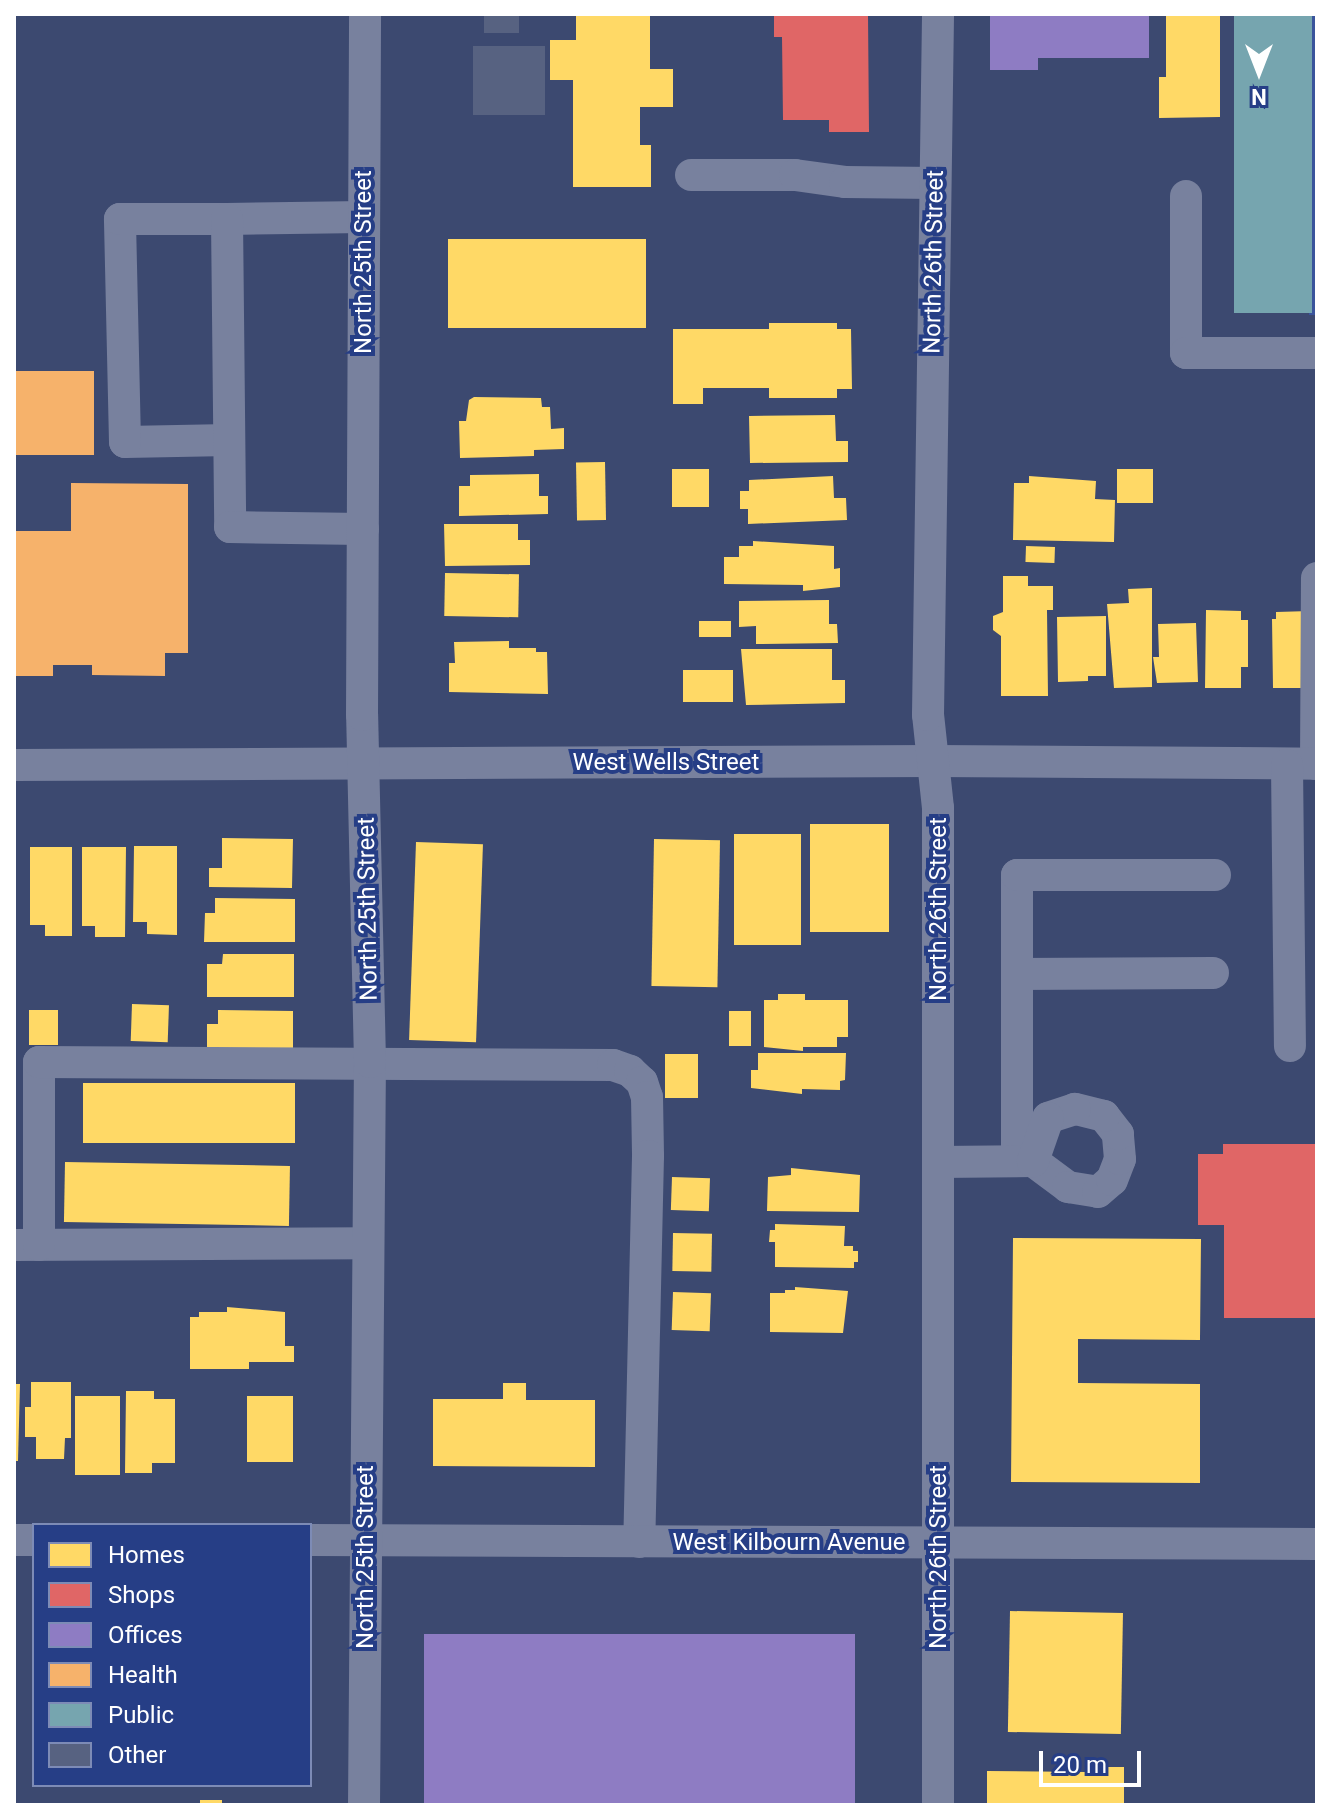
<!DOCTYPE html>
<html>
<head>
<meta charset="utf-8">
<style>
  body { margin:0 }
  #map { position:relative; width:1331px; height:1819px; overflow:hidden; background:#3c4970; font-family:Roboto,sans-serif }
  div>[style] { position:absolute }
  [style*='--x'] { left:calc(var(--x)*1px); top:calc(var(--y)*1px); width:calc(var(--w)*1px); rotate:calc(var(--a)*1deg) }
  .green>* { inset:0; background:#3a549c }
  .homes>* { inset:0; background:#ffd966; transform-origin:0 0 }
  .shops>* { inset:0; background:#e06666 }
  .offices>* { inset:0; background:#8e7cc3; transform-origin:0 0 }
  .health>* { inset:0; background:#f6b26b; transform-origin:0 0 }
  .public>* { inset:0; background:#76a5af; transform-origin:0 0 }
  .building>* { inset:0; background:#576281; transform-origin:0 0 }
  .minor>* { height:32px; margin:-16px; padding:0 16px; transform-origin:16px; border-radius:16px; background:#78819e }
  span { translate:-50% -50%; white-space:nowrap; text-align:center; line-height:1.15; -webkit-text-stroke:8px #263e86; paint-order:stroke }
  .street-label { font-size:24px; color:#fff }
  .frame { position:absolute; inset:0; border:16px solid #fff; pointer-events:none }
  .legend { position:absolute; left:32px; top:1523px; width:280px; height:264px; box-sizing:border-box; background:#263e86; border:2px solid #7d8bb6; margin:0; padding:10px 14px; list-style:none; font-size:24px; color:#fff }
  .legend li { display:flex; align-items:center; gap:16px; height:40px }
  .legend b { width:40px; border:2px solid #7d8bb6 }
  .north { position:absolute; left:1219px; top:32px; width:80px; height:80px; -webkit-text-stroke:6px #263e86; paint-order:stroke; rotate:180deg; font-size:22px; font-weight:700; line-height:32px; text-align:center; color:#fff }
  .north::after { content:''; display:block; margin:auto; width:28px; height:36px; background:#fff; clip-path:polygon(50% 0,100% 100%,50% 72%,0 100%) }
  .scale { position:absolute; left:1039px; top:1751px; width:102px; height:36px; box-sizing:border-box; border:4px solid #fff; border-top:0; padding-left:10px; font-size:24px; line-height:28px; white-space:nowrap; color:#fff; -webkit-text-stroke:6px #263e86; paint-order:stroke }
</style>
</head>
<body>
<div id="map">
  <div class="green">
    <div style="clip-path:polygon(1312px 14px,1317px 14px,1317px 315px,1309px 315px)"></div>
  </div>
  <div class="homes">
    <div style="clip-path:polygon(576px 14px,650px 14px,650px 69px,673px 69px,673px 107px,640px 107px,640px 145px,651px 145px,651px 187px,573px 187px,573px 80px,550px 80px,550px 40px,576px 40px)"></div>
    <div style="clip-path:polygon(1166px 14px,1220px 14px,1220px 117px,1159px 118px,1159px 77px,1166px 77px)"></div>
    <div style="left:448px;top:239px;width:198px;height:89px"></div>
    <div style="clip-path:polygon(769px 323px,837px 323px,837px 329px,851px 329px,852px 389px,837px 389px,837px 398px,769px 398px,769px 388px,703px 388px,703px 404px,673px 404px,673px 329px,769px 329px)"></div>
    <div style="clip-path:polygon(474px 397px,541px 398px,542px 407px,550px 407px,551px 429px,564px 428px,564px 449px,534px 450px,534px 456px,460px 458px,459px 421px,466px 421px,469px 400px)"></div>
    <div style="clip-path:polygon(835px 415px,836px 441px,848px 441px,848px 462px,750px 463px,749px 416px)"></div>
    <div style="left:605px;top:462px;width:58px;height:29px;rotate:89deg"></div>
    <div style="left:672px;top:469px;width:37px;height:38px"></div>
    <div style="left:1117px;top:469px;width:36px;height:34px"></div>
    <div style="clip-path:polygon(539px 474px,539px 496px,548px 496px,548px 514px,459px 516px,459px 486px,470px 486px,470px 475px)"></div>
    <div style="clip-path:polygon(833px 476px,834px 498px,846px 498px,847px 520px,748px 524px,748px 509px,740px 509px,740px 491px,749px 491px,749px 480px)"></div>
    <div style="clip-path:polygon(1029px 476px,1096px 481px,1095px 499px,1115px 500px,1114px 542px,1013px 540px,1014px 483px,1029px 483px)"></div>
    <div style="clip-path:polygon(444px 524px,518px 524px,518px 540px,530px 540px,530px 565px,445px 566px)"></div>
    <div style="clip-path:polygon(753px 541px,834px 546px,834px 569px,840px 568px,840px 587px,803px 591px,803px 585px,724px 584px,724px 557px,739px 557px,739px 546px,753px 546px)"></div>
    <div style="left:1026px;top:546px;width:29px;height:16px;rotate:2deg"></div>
    <div style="left:445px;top:573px;width:74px;height:43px;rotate:1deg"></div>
    <div style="clip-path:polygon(1003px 576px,1028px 576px,1028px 586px,1053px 586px,1053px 610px,1047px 610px,1048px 696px,1001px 696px,1001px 636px,993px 630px,993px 616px,1003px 612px)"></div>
    <div style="clip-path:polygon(1152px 588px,1152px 687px,1114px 688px,1107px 604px,1129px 603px,1128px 589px)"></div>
    <div style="clip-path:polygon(829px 600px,829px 624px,837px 624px,838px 643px,756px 644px,756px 626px,739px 627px,739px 601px)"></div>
    <div style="clip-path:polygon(1206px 610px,1241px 611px,1241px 620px,1248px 620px,1248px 667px,1241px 667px,1241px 688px,1205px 688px)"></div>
    <div style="clip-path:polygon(1310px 611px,1311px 688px,1273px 688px,1272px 619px,1276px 619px,1276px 612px)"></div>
    <div style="clip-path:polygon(1106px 616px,1106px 676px,1088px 676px,1088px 681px,1058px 682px,1057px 617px)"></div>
    <div style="left:731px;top:621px;width:16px;height:32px;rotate:90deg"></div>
    <div style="clip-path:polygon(1196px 623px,1198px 682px,1157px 683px,1153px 657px,1159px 657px,1158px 624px)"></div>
    <div style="clip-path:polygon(509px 641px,509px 648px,536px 648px,536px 652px,547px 652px,548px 694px,449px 692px,449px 663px,455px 663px,454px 642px)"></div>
    <div style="clip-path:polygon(741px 649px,832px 649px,832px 680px,845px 680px,845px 703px,746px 705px)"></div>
    <div style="left:733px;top:670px;width:32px;height:50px;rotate:90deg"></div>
    <div style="left:810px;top:824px;width:79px;height:108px"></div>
    <div style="left:734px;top:834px;width:67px;height:111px"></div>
    <div style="clip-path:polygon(222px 838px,293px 839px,292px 888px,209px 887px,209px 868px,222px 868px)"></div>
    <div style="left:654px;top:839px;width:66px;height:147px;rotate:1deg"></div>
    <div style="left:416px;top:842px;width:67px;height:198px;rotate:2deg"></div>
    <div style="clip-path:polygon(134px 846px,177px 846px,177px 935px,147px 934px,147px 922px,133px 922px)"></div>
    <div style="clip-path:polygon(30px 847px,72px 847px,72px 936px,45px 936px,45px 925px,30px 925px)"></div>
    <div style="clip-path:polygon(82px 847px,126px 847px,125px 937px,95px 937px,95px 926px,82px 926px)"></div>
    <div style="clip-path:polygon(215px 898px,295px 899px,295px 942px,204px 942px,205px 913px,215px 913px)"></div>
    <div style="clip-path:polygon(223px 954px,294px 954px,294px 997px,207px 997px,207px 964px,222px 964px)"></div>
    <div style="clip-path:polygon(778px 994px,805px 994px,805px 1000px,848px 1000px,848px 1037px,837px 1037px,837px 1047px,803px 1047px,803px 1051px,764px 1047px,764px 1000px,778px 1000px)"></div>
    <div style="left:132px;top:1004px;width:37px;height:37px;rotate:2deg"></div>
    <div style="left:29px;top:1010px;width:29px;height:35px"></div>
    <div style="clip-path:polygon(218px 1010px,293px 1011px,293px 1053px,207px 1053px,207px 1024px,218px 1024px)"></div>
    <div style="left:729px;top:1011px;width:22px;height:35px"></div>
    <div style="clip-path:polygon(758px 1053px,846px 1053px,845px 1080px,840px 1081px,840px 1090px,802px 1089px,802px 1094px,751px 1088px,751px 1070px,758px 1070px)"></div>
    <div style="left:665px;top:1054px;width:33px;height:44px"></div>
    <div style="left:83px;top:1083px;width:212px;height:60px"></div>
    <div style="left:65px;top:1162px;width:225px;height:60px;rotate:1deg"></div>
    <div style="clip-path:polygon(791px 1168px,860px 1175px,859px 1212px,767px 1211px,768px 1177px,791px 1175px)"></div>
    <div style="left:672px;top:1177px;width:38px;height:33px;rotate:2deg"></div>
    <div style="clip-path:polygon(775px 1224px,845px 1226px,844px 1246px,853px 1246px,853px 1251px,858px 1251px,858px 1262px,854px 1262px,854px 1268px,775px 1267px,775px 1242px,769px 1242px,770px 1230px,775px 1230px)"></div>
    <div style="left:673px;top:1233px;width:39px;height:38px;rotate:1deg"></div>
    <div style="clip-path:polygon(1013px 1238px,1201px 1239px,1200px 1340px,1078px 1339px,1078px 1383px,1200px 1384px,1200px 1483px,1011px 1482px)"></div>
    <div style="clip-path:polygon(795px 1287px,848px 1291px,843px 1333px,770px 1332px,770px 1293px,785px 1293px,785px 1290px,795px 1290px)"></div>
    <div style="left:673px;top:1292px;width:38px;height:38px;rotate:2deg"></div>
    <div style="clip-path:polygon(227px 1307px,285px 1312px,285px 1346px,294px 1346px,294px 1362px,249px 1362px,249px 1369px,190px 1369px,190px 1317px,199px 1317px,199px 1312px,227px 1312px)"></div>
    <div style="clip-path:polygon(31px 1382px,71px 1382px,71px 1438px,65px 1438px,64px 1459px,36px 1459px,36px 1437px,25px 1437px,25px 1407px,31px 1407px)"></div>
    <div style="clip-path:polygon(503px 1383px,526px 1383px,526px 1400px,595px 1400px,595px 1467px,433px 1466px,433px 1399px,503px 1399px)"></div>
    <div style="clip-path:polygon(14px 1384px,20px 1384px,18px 1461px,14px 1461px)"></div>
    <div style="clip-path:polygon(126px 1391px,154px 1391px,154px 1399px,175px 1399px,175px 1463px,152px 1463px,152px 1473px,125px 1473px)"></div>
    <div style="left:75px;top:1396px;width:45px;height:79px"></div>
    <div style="left:247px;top:1396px;width:46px;height:66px"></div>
    <div style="left:1010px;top:1611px;width:113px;height:121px;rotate:1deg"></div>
    <div style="clip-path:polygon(1086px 1767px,1124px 1767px,1124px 1805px,987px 1805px,987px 1771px,1086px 1772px)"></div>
    <div style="left:200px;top:1800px;width:22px;height:5px"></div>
  </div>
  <div class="shops">
    <div style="clip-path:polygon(774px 14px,868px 14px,869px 132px,829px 132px,829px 120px,783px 120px,782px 37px,774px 37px)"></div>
    <div style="clip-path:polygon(1223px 1144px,1317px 1144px,1317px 1318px,1224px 1318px,1224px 1225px,1198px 1225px,1198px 1154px,1223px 1154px)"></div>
  </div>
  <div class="offices">
    <div style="clip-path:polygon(990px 14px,1149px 14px,1149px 58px,1038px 58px,1038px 70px,990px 70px)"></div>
    <div style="left:424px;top:1634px;width:431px;height:171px"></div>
  </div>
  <div class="health">
    <div style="left:14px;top:371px;width:80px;height:84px"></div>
    <div style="clip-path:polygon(71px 483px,188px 484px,188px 653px,165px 653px,165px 676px,92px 675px,92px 665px,53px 665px,53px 676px,14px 676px,14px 531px,71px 531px)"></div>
  </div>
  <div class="public">
    <div style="left:1234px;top:14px;width:78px;height:299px"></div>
  </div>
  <div class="building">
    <div style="left:484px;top:14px;width:35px;height:19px"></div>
    <div style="left:473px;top:46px;width:72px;height:69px"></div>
  </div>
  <div class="minor">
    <div style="--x:691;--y:175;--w:104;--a:0"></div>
    <div style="--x:795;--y:175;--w:50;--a:8"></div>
    <div style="--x:845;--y:182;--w:90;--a:0.6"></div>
    <div style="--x:1186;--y:196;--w:157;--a:90"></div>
    <div style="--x:1186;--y:353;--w:131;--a:0"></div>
    <div style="--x:227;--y:219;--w:137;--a:-0.8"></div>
    <div style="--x:229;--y:440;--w:104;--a:178.9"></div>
    <div style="--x:125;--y:442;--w:223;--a:-91.3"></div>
    <div style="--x:120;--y:219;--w:107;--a:0"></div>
    <div style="--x:227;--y:219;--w:308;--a:89.4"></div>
    <div style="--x:230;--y:527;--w:133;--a:0.9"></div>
    <div style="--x:1316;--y:764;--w:186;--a:-89.7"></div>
    <div style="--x:14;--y:765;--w:919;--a:-0.25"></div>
    <div style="--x:933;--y:761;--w:384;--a:0.4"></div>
    <div style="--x:1287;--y:765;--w:281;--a:89.4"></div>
    <div style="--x:1017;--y:974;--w:196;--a:-0.3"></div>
    <div style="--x:1017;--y:1161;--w:286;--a:-90"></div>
    <div style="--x:1017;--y:875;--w:198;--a:0"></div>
    <div style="--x:939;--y:1162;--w:94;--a:-0.6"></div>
    <div style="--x:1033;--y:1161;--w:44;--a:36.6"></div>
    <div style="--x:1068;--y:1187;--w:30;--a:9"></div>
    <div style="--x:1098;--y:1192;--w:18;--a:-41"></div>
    <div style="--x:1112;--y:1180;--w:22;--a:-69"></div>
    <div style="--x:1120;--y:1159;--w:25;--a:-95"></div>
    <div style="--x:1118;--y:1134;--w:23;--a:-128"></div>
    <div style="--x:1104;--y:1116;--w:30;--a:-166"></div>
    <div style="--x:1075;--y:1109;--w:28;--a:162"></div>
    <div style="--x:1048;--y:1118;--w:46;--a:109.2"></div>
    <div style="--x:14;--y:1245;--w:354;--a:-0.3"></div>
    <div style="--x:39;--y:1245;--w:183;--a:-90"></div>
    <div style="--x:39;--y:1062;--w:574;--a:0.3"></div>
    <div style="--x:613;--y:1065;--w:18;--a:19"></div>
    <div style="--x:630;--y:1071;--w:16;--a:43"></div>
    <div style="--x:642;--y:1082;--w:16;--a:72"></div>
    <div style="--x:647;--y:1097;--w:59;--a:89"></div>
    <div style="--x:648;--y:1156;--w:386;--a:91.3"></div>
    <div style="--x:14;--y:1540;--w:20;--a:0"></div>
    <div style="--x:310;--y:1540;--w:1007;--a:0.23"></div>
    <div style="--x:364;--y:1805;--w:743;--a:-89.54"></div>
    <div style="--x:370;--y:1062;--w:347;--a:-91.3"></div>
    <div style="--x:362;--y:715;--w:701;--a:-89.75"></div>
    <div style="--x:938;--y:1805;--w:997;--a:-90"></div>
    <div style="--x:938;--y:808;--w:94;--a:-96.1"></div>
    <div style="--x:928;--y:715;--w:701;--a:-89.18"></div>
  </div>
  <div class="street-label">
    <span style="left:364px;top:262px;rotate:-90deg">North 25th Street</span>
    <span style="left:934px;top:262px;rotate:-89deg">North 26th Street</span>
    <span style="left:666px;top:763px">West Wells Street</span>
    <span style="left:368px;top:909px;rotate:-91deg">North 25th Street</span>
    <span style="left:939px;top:909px;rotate:-90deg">North 26th Street</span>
    <span style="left:789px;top:1543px">West Kilbourn Avenue</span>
    <span style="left:366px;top:1557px;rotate:-90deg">North 25th Street</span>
    <span style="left:939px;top:1557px;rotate:-90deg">North 26th Street</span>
  </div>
  <div class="frame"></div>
  <ul class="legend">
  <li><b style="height:22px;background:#ffd966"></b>Homes</li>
  <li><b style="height:22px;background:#e06666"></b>Shops</li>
  <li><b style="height:22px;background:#8e7cc3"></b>Offices</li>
  <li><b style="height:22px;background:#f6b26b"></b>Health</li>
  <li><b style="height:22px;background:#76a5af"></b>Public</li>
  <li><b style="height:22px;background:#576281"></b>Other</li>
  </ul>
  <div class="north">N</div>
  <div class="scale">20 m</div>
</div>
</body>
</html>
